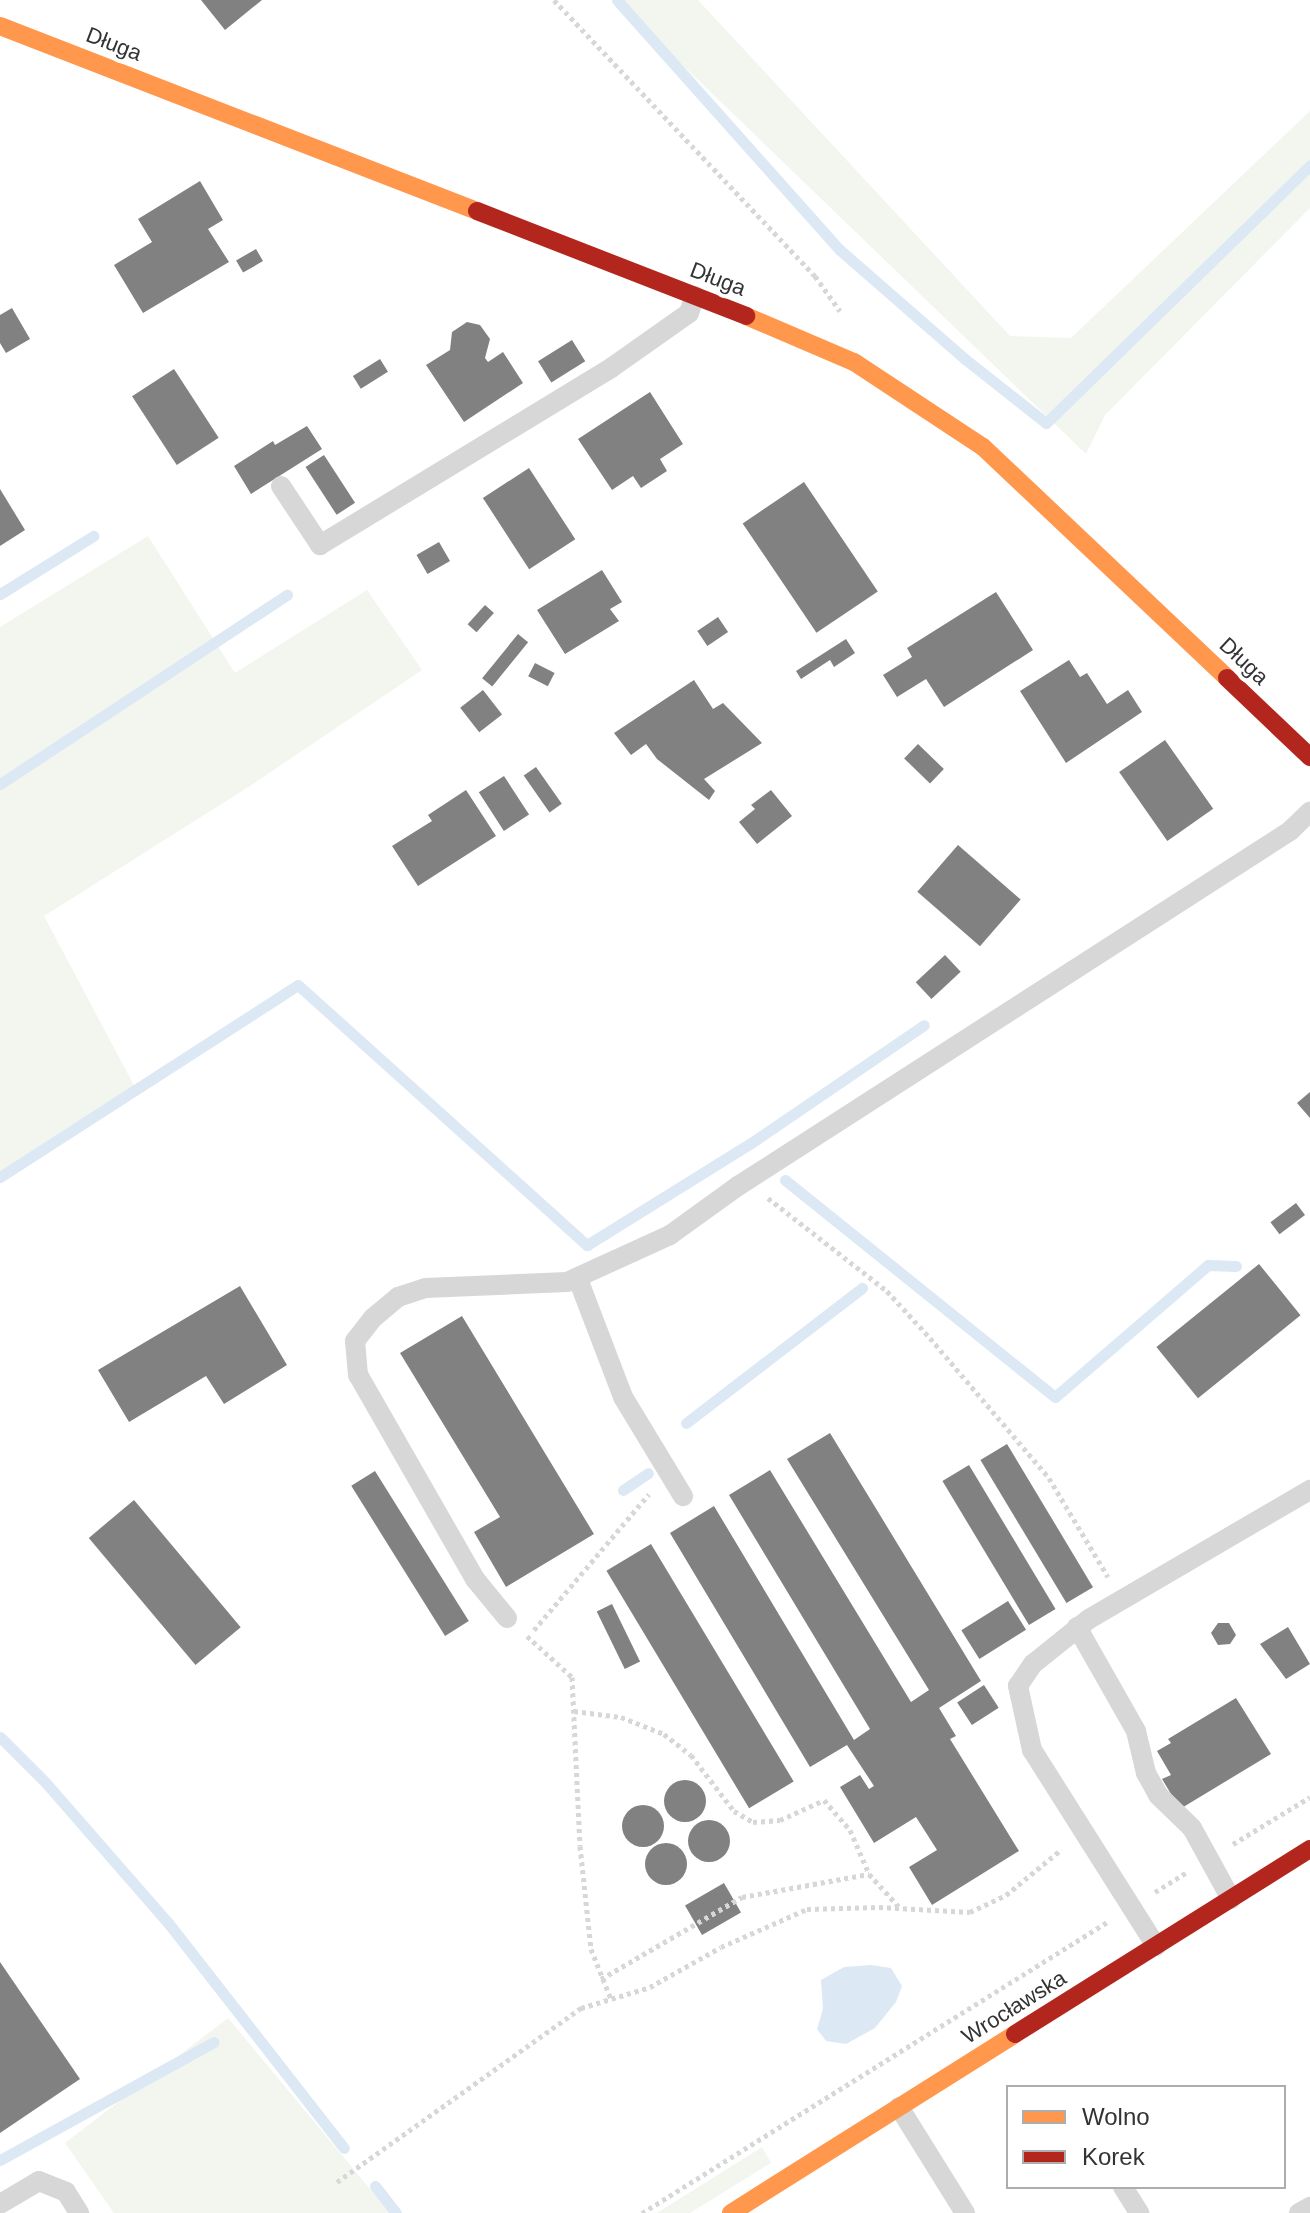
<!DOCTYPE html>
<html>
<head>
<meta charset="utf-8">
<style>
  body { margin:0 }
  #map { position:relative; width:1310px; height:2213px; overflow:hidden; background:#fff; font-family:Helvetica,sans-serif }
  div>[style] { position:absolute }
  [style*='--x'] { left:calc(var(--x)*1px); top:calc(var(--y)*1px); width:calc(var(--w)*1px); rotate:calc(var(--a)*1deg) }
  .green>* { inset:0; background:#f2f6ee }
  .water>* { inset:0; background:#dce9f4 }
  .stream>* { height:11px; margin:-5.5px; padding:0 5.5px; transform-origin:5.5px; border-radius:5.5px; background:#dce9f4 }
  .building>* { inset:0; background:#818181; transform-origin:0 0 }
  .round { border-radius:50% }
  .path>* { height:5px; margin-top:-2.5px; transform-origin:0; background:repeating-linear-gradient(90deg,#d7d7d7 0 4px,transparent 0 8px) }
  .lane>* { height:20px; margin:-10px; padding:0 10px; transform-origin:10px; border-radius:10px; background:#d7d7d7 }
  .slow>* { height:18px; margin:-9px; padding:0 9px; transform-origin:9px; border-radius:9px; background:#ff974d }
  .jam>* { height:18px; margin:-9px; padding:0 9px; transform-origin:9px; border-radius:9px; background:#b3261e }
  span { translate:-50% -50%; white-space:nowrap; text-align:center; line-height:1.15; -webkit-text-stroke:8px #fff; paint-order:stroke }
  .street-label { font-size:22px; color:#333 }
  .legend { position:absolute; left:1006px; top:2085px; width:280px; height:104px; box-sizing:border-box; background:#fff; border:2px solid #adadad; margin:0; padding:10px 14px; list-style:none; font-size:24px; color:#333 }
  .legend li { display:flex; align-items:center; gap:16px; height:40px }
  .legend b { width:40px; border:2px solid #adadad }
</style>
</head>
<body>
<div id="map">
  <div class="green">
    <div style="clip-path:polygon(615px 0,698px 0,1010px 336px,1071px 338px,1310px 111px,1310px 208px,1105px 415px,1086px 454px)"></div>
    <div style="clip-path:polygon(148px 536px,235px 673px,367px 590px,422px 670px,250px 786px,44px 916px,138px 1093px,0 1184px,0 627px)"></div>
    <div style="clip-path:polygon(228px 2018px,390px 2213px,114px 2213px,65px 2143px)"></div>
    <div style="clip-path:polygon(762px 2147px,771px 2163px,690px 2213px,657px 2213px)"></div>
  </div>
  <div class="water">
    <div style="clip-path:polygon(871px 1965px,891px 1968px,902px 1986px,896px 2002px,875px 2028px,846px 2044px,826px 2041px,817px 2029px,823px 2009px,821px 1980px,844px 1967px)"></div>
  </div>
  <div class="stream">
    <div style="--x:617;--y:0;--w:335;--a:48.3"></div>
    <div style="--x:840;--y:250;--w:166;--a:41.1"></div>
    <div style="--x:965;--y:359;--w:103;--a:38.3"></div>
    <div style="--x:1046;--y:423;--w:369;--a:-44.3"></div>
    <div style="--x:0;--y:594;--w:110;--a:-31.9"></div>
    <div style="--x:0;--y:784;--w:344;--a:-33.4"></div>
    <div style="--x:0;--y:1177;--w:354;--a:-32.8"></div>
    <div style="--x:298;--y:985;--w:389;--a:42"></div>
    <div style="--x:587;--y:1245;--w:193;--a:-31.9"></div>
    <div style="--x:751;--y:1143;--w:209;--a:-34.3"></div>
    <div style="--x:785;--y:1180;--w:346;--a:38.8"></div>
    <div style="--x:1055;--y:1397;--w:202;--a:-40.8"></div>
    <div style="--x:1208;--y:1265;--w:28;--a:2"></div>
    <div style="--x:686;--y:1423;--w:222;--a:-37.5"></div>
    <div style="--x:623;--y:1490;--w:30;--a:-34"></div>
    <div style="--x:0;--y:1737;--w:65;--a:45"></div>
    <div style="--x:46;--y:1783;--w:187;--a:48.9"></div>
    <div style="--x:169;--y:1924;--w:284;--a:52"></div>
    <div style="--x:0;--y:2160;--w:244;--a:-28.9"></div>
    <div style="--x:375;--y:2186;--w:34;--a:52"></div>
  </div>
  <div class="building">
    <div style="clip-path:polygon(201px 0,262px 0,225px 30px)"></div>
    <div style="clip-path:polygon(200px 181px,223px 220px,208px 229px,229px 262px,143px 313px,114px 265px,152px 242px,138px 219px)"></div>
    <div style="left:256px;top:249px;width:14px;height:23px;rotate:60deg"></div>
    <div style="clip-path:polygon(12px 308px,30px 339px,6px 353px,0 343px,0 315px)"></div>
    <div style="clip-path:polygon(467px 322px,480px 325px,490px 339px,485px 358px,488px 362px,503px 352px,523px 383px,464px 422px,426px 365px,450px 350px,452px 332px)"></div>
    <div style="left:572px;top:340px;width:25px;height:40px;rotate:58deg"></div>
    <div style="left:380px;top:359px;width:15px;height:32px;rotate:58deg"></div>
    <div style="left:174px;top:369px;width:82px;height:50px;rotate:57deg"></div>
    <div style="clip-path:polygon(650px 392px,683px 444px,660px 459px,667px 471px,641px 488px,633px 476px,612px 490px,578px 439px)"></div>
    <div style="clip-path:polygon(307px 426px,322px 449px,251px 494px,234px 466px,273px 441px,275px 445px)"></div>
    <div style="left:324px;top:455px;width:57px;height:22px;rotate:57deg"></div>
    <div style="left:529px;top:468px;width:85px;height:55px;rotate:57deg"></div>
    <div style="left:804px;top:482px;width:132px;height:74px;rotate:56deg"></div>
    <div style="clip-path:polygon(0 489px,25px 530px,0 546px)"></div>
    <div style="left:439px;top:542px;width:22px;height:26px;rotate:60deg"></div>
    <div style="clip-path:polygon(602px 570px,622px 602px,610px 609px,619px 621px,565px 654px,537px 610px)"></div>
    <div style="clip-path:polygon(996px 592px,1033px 650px,944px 707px,926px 679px,897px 697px,883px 675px,912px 657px,907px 648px)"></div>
    <div style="left:485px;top:605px;width:12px;height:26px;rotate:42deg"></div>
    <div style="left:718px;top:617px;width:18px;height:25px;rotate:56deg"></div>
    <div style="left:518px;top:634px;width:13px;height:57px;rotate:39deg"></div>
    <div style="clip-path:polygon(846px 639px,855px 653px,834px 667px,830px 660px,801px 679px,796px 671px)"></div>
    <div style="clip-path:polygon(1069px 660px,1080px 677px,1087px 673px,1107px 704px,1128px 690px,1142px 712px,1066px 763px,1020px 691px)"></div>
    <div style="left:535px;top:663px;width:22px;height:15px;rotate:27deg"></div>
    <div style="clip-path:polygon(694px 680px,713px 709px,723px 703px,762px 743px,704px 779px,715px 791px,709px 800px,657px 759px,646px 744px,631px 755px,614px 733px)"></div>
    <div style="left:483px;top:690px;width:31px;height:29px;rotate:52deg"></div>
    <div style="left:1165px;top:740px;width:84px;height:56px;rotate:55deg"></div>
    <div style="left:918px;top:744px;width:36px;height:20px;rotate:44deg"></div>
    <div style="left:536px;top:767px;width:45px;height:15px;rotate:55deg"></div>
    <div style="left:504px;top:776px;width:46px;height:30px;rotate:57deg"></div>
    <div style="clip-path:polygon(466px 790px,496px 836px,418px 886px,392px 846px,432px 821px,428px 815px)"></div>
    <div style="clip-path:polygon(771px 790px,792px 816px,757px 844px,739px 822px,755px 809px,751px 805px)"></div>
    <div style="left:958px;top:845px;width:83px;height:62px;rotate:41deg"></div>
    <div style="left:945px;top:955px;width:23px;height:40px;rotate:47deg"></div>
    <div style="clip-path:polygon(1310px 1092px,1310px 1118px,1297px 1103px)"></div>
    <div style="left:1296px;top:1203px;width:15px;height:32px;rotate:53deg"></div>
    <div style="left:1259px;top:1264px;width:66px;height:132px;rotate:51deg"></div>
    <div style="clip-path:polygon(240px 1286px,287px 1365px,224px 1404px,206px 1376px,129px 1422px,98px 1370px)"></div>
    <div style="clip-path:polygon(462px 1316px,594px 1534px,506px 1587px,474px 1532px,500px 1517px,400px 1353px)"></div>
    <div style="clip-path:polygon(830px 1433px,981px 1681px,939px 1708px,956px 1736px,950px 1739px,1019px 1851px,932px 1905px,909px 1867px,937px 1850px,916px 1817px,874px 1843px,840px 1787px,860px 1775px,869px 1789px,874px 1786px,847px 1745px,810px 1767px,670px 1533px,714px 1506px,854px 1740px,870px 1729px,729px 1495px,770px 1470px,911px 1702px,929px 1690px,787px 1459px)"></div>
    <div style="left:1007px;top:1444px;width:167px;height:31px;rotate:59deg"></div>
    <div style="left:969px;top:1465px;width:168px;height:31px;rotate:59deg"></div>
    <div style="left:375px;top:1471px;width:177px;height:28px;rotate:58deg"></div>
    <div style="left:134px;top:1500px;width:166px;height:59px;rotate:50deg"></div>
    <div style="left:651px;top:1544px;width:277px;height:52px;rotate:59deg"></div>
    <div style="left:1008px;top:1601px;width:34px;height:55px;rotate:58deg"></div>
    <div style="left:612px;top:1604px;width:64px;height:17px;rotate:64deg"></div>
    <div style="clip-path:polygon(1218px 1623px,1229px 1623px,1236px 1635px,1230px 1644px,1218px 1645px,1211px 1633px)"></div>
    <div style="clip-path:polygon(1288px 1627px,1310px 1664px,1286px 1679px,1260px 1644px)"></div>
    <div style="left:984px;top:1685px;width:27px;height:32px;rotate:57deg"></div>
    <div style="clip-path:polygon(1236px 1698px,1271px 1754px,1180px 1809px,1162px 1779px,1171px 1775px,1157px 1751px,1171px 1743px,1168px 1739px)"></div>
    <div class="round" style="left:664px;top:1780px;width:42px;height:42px"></div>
    <div class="round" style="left:622px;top:1805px;width:42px;height:42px"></div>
    <div class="round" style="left:688px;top:1820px;width:42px;height:42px"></div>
    <div class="round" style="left:645px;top:1843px;width:42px;height:42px"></div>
    <div style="left:724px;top:1883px;width:34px;height:45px;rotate:60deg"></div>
    <div style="clip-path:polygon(0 1962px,80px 2079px,0 2133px)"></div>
  </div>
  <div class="path">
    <div style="--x:554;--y:0;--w:380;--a:46.6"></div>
    <div style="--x:815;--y:276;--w:43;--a:54.5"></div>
    <div style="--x:768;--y:1198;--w:151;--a:38"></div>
    <div style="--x:887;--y:1291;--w:64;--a:47.5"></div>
    <div style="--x:930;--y:1338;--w:184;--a:49.6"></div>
    <div style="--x:1049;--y:1478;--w:115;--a:59.2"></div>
    <div style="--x:534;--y:1630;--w:178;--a:-49.8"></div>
    <div style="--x:527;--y:1636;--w:61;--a:42.3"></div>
    <div style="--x:572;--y:1677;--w:169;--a:87.3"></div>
    <div style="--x:580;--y:1846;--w:104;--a:83.9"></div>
    <div style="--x:591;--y:1949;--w:54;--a:68.2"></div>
    <div style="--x:574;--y:1711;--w:47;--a:7.3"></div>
    <div style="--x:621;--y:1717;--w:46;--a:21.6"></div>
    <div style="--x:664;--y:1734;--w:34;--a:38"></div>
    <div style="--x:691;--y:1755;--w:71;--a:52.5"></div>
    <div style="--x:734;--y:1811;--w:22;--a:30"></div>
    <div style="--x:753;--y:1822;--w:27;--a:-4"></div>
    <div style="--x:780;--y:1820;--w:48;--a:-24.4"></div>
    <div style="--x:824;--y:1800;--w:40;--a:49"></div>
    <div style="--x:850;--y:1830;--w:48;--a:66.6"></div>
    <div style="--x:1233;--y:1844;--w:90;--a:-31.4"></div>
    <div style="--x:1155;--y:1892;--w:38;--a:-32"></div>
    <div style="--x:601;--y:1979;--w:163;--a:-30.2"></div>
    <div style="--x:742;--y:1897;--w:129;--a:-10.3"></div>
    <div style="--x:869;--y:1874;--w:46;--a:47.6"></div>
    <div style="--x:337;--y:2182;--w:300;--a:-35.5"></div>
    <div style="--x:581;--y:2008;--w:72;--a:-16.9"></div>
    <div style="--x:650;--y:1987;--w:81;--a:-29.4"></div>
    <div style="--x:721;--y:1947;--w:94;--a:-23.8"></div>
    <div style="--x:807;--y:1909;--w:72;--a:-1.6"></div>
    <div style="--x:879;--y:1907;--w:91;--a:3.1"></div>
    <div style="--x:970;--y:1912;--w:40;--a:-25"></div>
    <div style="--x:1006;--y:1895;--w:72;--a:-39.4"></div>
    <div style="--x:642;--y:2213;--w:551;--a:-32.02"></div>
  </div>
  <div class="lane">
    <div style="--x:281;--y:486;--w:71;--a:56.5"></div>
    <div style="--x:320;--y:545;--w:341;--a:-31.3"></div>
    <div style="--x:611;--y:368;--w:95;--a:-35.2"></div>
    <div style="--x:689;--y:313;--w:18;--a:-71"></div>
    <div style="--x:578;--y:1279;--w:126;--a:69.1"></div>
    <div style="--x:623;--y:1397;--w:116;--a:58.8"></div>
    <div style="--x:507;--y:1618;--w:50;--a:-129.4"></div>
    <div style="--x:475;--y:1579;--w:235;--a:-119.8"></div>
    <div style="--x:358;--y:1375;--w:34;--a:-95"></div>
    <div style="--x:355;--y:1341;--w:29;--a:-52"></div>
    <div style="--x:373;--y:1318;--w:33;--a:-40"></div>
    <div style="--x:398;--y:1297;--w:28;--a:-18"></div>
    <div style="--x:425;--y:1288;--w:142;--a:-2.4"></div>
    <div style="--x:567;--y:1282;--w:113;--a:-24.5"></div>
    <div style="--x:670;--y:1235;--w:84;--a:-35.8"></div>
    <div style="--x:738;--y:1186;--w:656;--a:-32.75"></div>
    <div style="--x:1290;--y:831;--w:28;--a:-44"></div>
    <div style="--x:1077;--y:1627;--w:120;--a:60.4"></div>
    <div style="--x:1136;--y:1731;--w:43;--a:76.6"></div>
    <div style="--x:1146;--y:1773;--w:25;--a:61"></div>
    <div style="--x:1158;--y:1795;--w:47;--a:44.1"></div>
    <div style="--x:1192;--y:1828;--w:81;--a:61.2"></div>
    <div style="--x:1156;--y:1946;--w:232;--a:-122.3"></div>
    <div style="--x:1032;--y:1750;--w:66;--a:-102.3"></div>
    <div style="--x:1018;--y:1686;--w:27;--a:-56"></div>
    <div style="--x:1033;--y:1664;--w:72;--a:-38.8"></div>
    <div style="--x:1089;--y:1619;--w:256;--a:-30.3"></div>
    <div style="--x:899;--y:2107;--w:125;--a:58.1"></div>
    <div style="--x:1123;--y:2187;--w:31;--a:58"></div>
    <div style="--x:0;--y:2204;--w:45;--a:-30.5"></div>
    <div style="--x:39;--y:2181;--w:29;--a:22"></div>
    <div style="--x:66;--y:2192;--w:25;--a:58"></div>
    <div style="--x:1299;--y:2213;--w:13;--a:-29"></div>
  </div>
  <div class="slow">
    <div style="--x:0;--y:26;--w:512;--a:21.2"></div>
    <div style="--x:746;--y:316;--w:117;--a:23.1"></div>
    <div style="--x:854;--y:362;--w:154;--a:33.4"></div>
    <div style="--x:983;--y:447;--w:336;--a:43.4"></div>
    <div style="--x:731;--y:2213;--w:336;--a:-32.2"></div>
  </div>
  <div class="jam">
    <div style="--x:477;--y:211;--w:289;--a:21.3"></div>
    <div style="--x:1227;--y:678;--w:115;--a:43.6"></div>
    <div style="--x:1015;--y:2034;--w:348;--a:-32.1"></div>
  </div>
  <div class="street-label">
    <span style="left:114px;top:44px;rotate:21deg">Długa</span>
    <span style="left:718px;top:279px;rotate:21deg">Długa</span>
    <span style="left:1244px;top:661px;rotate:43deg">Długa</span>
    <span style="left:1014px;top:2007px;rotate:-32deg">Wrocławska</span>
  </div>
  <ul class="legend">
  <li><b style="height:10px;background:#ff974d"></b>Wolno</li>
  <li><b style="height:10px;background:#b3261e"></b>Korek</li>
  </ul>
</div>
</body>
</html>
